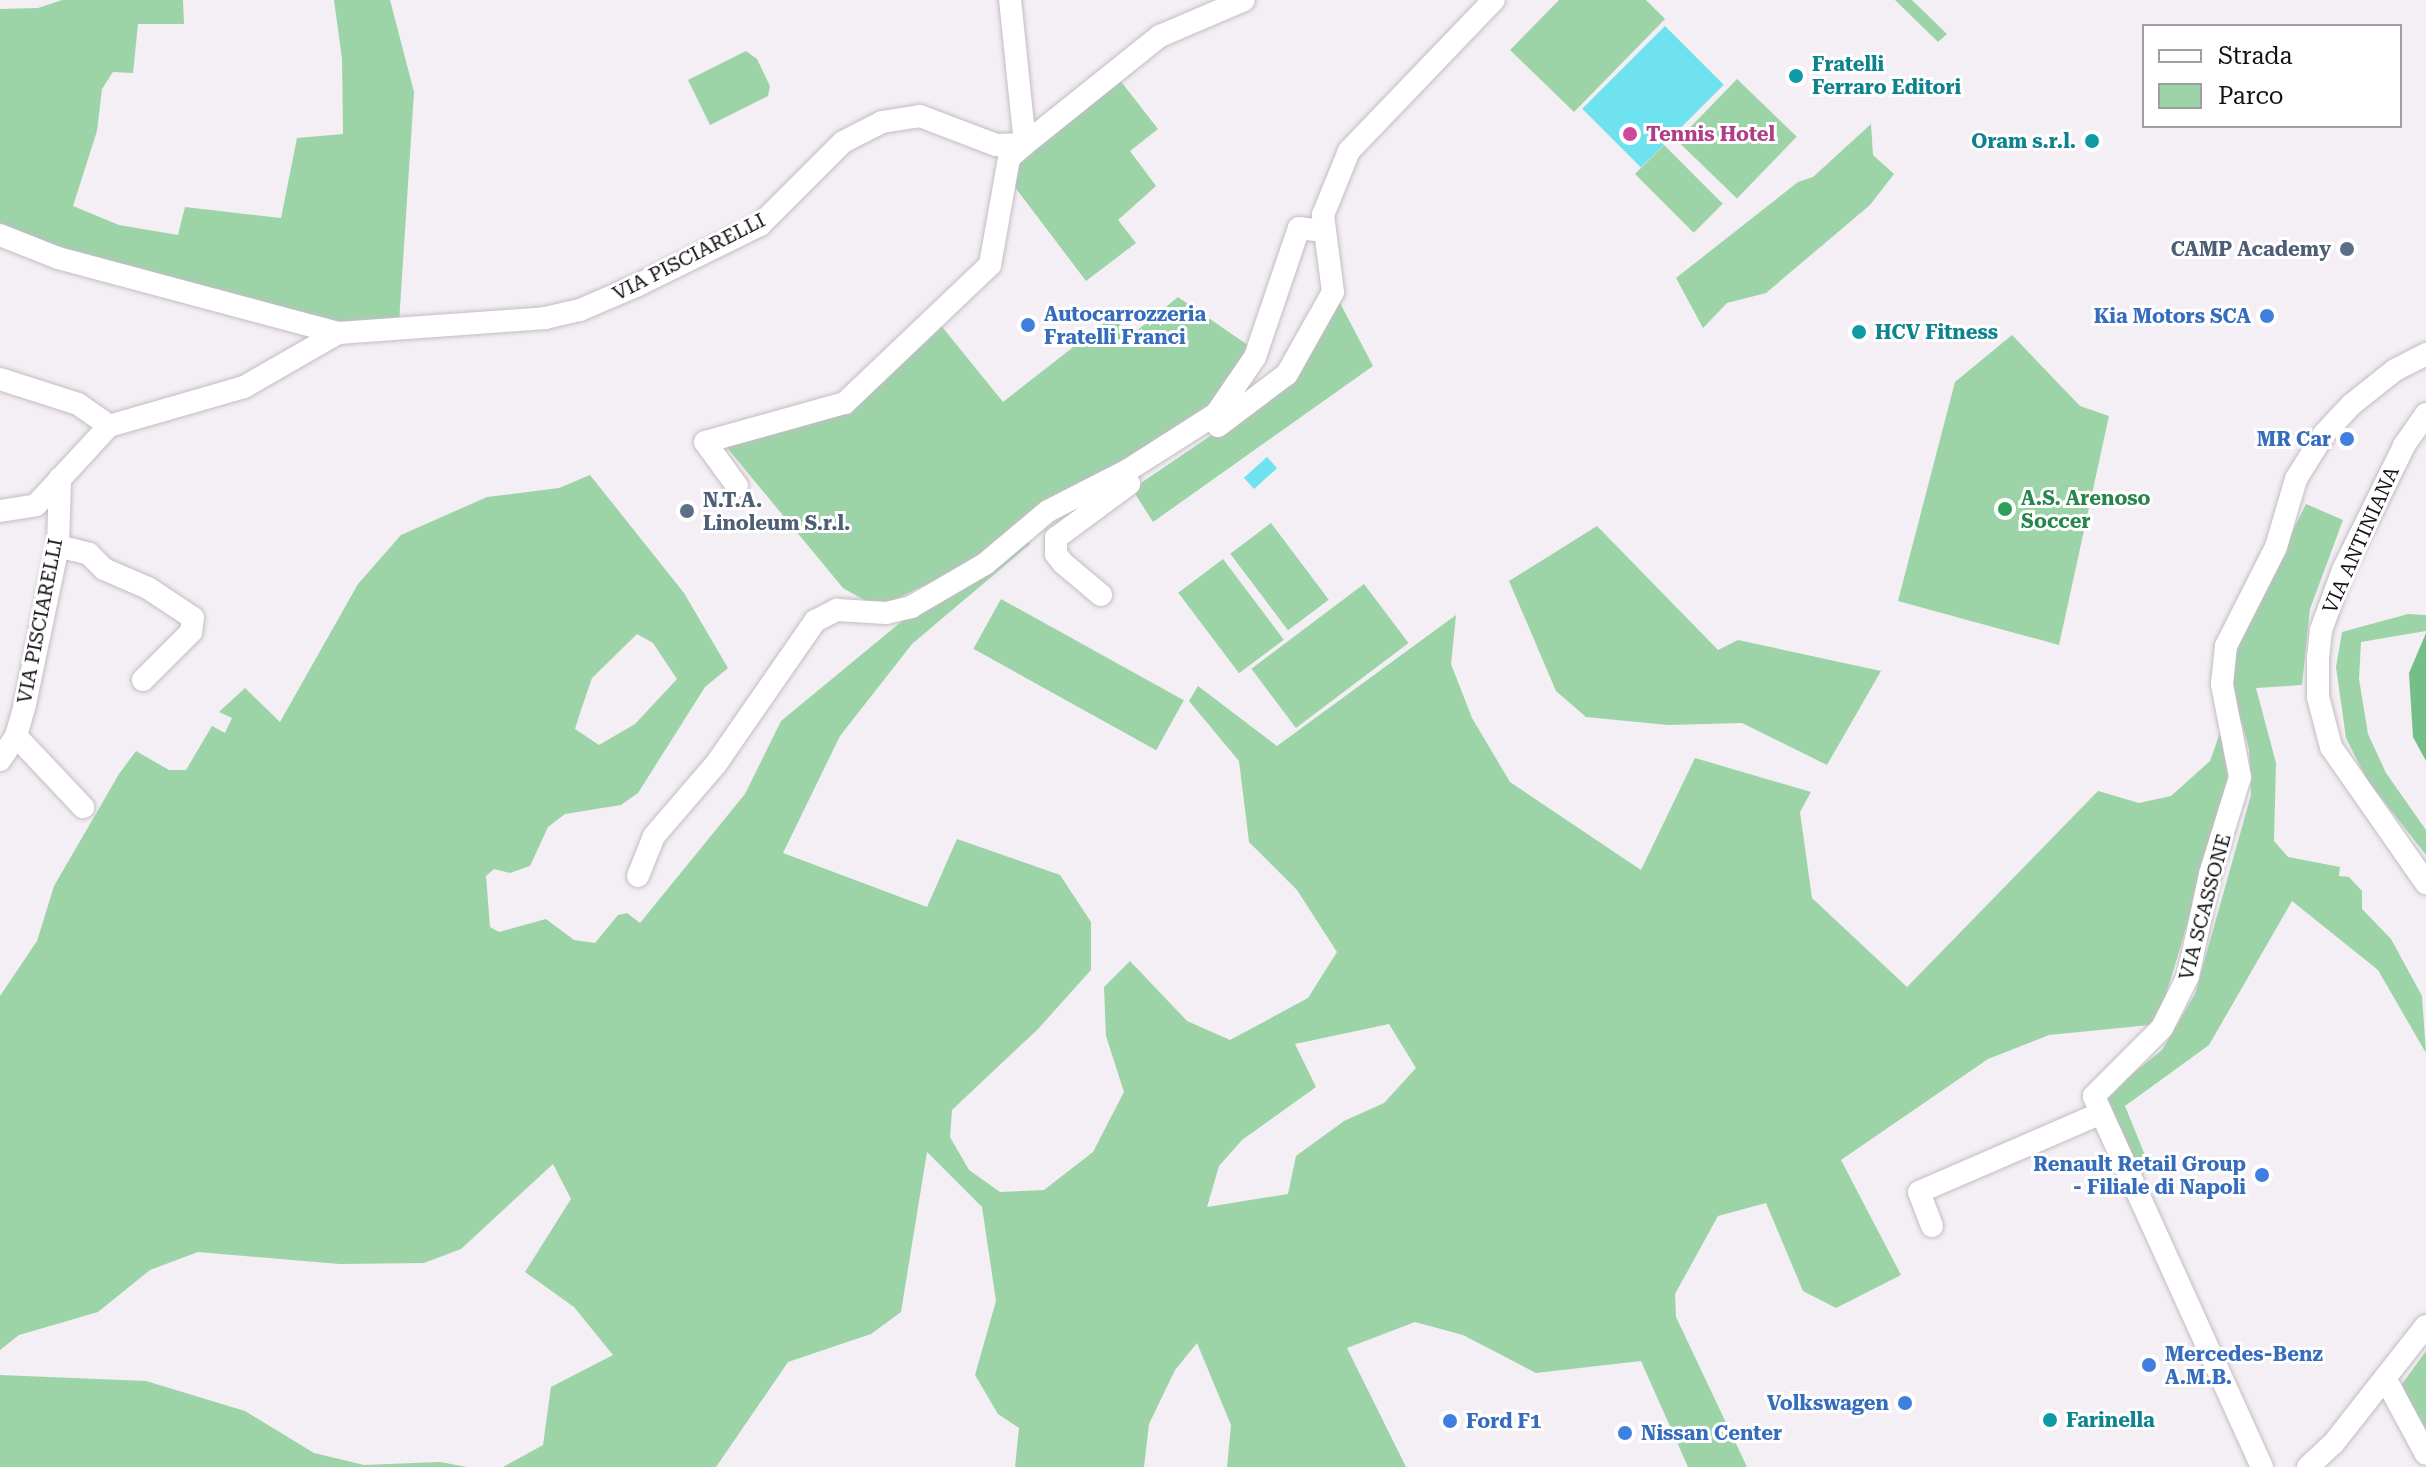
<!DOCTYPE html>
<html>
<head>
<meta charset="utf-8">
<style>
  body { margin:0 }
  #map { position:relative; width:2426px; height:1467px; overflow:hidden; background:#f4eef5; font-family:"Roboto Serif",serif }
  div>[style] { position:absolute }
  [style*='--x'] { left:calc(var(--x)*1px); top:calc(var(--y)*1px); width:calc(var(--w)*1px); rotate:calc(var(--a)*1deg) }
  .green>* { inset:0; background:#9cd4a8; transform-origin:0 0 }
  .forest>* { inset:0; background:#76be88 }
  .water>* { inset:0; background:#6ee2ee; transform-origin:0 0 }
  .roads { filter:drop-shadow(0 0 2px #c3bdc3) drop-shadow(0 0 2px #c3bdc3) }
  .minor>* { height:22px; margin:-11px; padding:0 11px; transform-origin:11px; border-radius:11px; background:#fff }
  .dots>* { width:22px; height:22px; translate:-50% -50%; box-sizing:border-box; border:4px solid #fff; border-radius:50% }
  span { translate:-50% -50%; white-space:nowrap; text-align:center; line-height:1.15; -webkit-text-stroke:6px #fff; paint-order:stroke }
  .culture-label { font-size:20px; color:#0d838f; font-weight:700 }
  .left { translate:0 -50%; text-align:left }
  .right { translate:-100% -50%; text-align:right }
  .hotel-label { font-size:20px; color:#b23c85; font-weight:700 }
  .service-label { font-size:20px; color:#4e5e75; font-weight:700 }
  .street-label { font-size:20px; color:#121012 }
  .shop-label { font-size:20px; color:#366cbe; font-weight:700 }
  .leisure-label { font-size:20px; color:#27864d; font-weight:700 }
  .legend { position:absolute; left:2142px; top:24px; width:260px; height:104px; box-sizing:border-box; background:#fff; border:2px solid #a09fa0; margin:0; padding:10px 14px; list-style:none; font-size:24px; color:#121012 }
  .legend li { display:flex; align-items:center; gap:16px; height:40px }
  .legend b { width:40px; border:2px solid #a09fa0 }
</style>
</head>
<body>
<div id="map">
  <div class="green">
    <div style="clip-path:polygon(62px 0,183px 0,184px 24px,138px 24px,133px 73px,113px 72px,102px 89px,97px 131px,73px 206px,119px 225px,178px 235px,185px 207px,281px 218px,297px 138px,343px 134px,342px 59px,334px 0,390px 0,414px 92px,399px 323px,353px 325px,54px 251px,0 229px,0 9px,38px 8px)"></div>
    <div style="clip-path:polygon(1559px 0,1646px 0,1665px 19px,1574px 112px,1510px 50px)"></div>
    <div style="clip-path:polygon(1895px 0,1912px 0,1947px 34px,1938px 42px)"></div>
    <div style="clip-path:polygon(746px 51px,757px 59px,770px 86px,768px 96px,710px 125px,688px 80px)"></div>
    <div style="clip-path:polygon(1119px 79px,1158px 129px,1130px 151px,1156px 186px,1118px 220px,1136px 243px,1086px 281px,1011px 182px,1018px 163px)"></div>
    <div style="left:1737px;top:79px;width:83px;height:86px;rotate:44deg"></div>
    <div style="clip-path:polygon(1871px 124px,1873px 155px,1894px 174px,1870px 205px,1766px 293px,1727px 303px,1703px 328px,1676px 278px,1798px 182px,1813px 177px)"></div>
    <div style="left:1664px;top:145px;width:83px;height:41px;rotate:45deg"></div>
    <div style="clip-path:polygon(1178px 297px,1255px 350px,1230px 395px,971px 562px,891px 602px,866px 601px,843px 588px,724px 444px,824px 419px,939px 323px,1003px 402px,1113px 316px,1129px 337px)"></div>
    <div style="clip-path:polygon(1339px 301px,1373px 366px,1153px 522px,1132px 489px,1274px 393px)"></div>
    <div style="clip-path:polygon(2012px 335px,2080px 406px,2109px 416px,2059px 645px,1898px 601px,1955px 382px)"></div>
    <div style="clip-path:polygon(evenodd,590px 475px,684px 593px,728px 668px,705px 687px,638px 793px,621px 805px,565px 814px,548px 827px,530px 866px,510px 873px,494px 869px,486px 876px,490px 927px,499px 932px,546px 919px,574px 940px,595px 943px,618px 915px,627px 913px,640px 923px,745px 794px,781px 721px,918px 608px,1024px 536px,1030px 544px,912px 644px,840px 736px,783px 853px,927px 907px,957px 839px,1060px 875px,1091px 922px,1091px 970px,1038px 1029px,952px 1110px,950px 1137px,969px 1170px,1000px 1192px,1044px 1190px,1093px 1152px,1124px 1092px,1106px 1036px,1104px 987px,1130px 961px,1187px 1021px,1230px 1040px,1308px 998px,1337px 952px,1297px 890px,1249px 842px,1239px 761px,1189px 701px,1198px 686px,1277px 746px,1456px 615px,1451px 664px,1472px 718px,1510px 782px,1641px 870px,1695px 758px,1811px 792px,1800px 812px,1812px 898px,1907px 987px,2098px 791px,2139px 803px,2171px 796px,2210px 761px,2225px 719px,2233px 749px,2228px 790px,2165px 998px,2150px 1025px,2049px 1035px,1988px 1059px,1841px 1160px,1901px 1275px,1836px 1308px,1803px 1291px,1766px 1203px,1718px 1216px,1675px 1294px,1676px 1317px,1747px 1467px,1688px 1467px,1641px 1361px,1536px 1373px,1463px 1335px,1415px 1322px,1347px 1348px,1406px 1467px,1227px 1467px,1231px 1425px,1197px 1343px,1175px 1370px,1149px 1424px,1144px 1467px,1015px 1467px,1019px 1428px,998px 1414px,975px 1375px,996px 1301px,982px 1207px,927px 1152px,901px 1312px,871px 1334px,788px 1362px,716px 1467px,503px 1467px,543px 1445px,551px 1387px,613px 1355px,574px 1307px,525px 1272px,571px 1199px,553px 1164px,461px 1249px,424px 1263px,340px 1264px,198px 1252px,150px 1270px,98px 1312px,19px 1335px,0 1350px,0 996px,37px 941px,54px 886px,119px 774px,136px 751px,169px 770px,186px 770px,212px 726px,225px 733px,232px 718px,219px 712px,245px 688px,280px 722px,358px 584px,401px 535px,487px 497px,559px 488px,590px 475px,637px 634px,653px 643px,677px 679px,635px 724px,599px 745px,575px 729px,581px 710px,592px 678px,637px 634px,590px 475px,1389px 1024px,1416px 1068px,1384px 1103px,1344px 1121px,1296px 1156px,1288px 1194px,1207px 1207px,1219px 1166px,1242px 1140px,1316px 1087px,1295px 1044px,1389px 1024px)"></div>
    <div style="clip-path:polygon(2306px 504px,2343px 520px,2310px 609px,2302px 685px,2256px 688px,2276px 763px,2274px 841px,2288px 857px,2340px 867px,2339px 876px,2349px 877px,2362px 891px,2362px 909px,2391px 939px,2422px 996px,2426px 1053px,2378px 970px,2292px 901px,2209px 1045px,2125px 1106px,2151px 1170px,2142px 1174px,2106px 1101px,2111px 1091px,2162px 1050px,2195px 994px,2251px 795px,2249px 749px,2232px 689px,2232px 654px)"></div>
    <div style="left:1271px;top:523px;width:96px;height:51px;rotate:53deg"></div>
    <div style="clip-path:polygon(1597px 526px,1718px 650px,1738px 640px,1881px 671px,1827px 765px,1742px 723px,1668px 725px,1586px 717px,1556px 691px,1509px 581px)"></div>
    <div style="left:1223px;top:559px;width:101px;height:56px;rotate:53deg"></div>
    <div style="left:1364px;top:584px;width:74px;height:141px;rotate:53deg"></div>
    <div style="left:1001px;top:599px;width:209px;height:57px;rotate:29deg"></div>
    <div style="clip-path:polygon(2408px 614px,2426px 615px,2426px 631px,2361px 642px,2359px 679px,2368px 734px,2386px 773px,2426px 830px,2426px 855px,2367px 780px,2346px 738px,2336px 667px,2342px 632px)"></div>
    <div style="clip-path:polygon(2426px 1351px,2426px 1443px,2402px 1384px)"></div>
    <div style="clip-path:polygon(0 1375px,146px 1381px,245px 1411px,314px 1453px,364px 1465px,440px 1462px,467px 1467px,0 1467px)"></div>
  </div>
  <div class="forest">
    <div style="clip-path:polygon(2426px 633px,2426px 761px,2413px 737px,2409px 673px)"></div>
  </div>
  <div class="water">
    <div style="left:1665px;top:26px;width:83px;height:117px;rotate:45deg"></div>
    <div style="left:1267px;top:457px;width:15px;height:31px;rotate:48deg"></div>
  </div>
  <div class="roads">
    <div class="minor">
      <div style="--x:0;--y:235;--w:62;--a:21.6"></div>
      <div style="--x:58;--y:258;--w:290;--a:15"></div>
      <div style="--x:0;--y:379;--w:82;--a:17.8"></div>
      <div style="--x:78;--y:404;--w:38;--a:35"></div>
      <div style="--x:2426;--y:414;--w:39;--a:125"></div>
      <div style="--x:2404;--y:446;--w:138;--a:116.2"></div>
      <div style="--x:2343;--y:570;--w:64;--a:110.1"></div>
      <div style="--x:2321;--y:630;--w:28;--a:96"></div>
      <div style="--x:2318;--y:658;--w:39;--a:90"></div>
      <div style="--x:2318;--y:697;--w:52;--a:75.4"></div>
      <div style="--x:2331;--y:747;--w:166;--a:55.1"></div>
      <div style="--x:1218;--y:426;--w:86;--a:-37"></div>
      <div style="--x:1287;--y:374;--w:94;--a:-60.7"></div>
      <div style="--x:1333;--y:292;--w:78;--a:-97.4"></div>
      <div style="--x:1323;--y:215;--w:69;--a:-67.9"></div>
      <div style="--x:1349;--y:151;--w:209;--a:-46.2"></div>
      <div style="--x:737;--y:486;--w:54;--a:-126"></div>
      <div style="--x:705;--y:442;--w:145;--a:-15.6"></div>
      <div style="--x:845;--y:403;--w:200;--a:-43.6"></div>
      <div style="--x:990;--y:265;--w:109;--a:-79.9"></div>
      <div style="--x:1009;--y:158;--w:21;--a:-41"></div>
      <div style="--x:1025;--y:144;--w:145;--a:-95.9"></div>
      <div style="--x:0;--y:511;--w:36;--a:-9"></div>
      <div style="--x:36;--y:505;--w:108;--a:-47.3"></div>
      <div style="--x:109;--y:426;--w:141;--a:-16.1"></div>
      <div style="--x:244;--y:387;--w:108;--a:-29.9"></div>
      <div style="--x:338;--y:333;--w:208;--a:-4.1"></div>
      <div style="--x:545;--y:318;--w:36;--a:-13"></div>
      <div style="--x:580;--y:310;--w:63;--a:-23.3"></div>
      <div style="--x:638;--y:285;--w:136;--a:-26.2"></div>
      <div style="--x:760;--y:225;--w:117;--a:-45"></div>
      <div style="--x:843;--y:142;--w:44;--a:-27.1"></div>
      <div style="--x:882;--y:122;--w:38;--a:-9"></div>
      <div style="--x:920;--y:116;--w:81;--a:20.9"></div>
      <div style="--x:996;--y:145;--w:29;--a:-2"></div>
      <div style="--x:1025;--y:144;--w:173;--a:-38.7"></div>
      <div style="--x:1160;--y:36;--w:91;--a:-23.2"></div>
      <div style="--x:58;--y:546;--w:32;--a:14"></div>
      <div style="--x:89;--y:554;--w:21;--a:45"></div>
      <div style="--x:104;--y:569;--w:48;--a:23.4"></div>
      <div style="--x:148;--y:588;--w:54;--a:33.7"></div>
      <div style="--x:193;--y:618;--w:14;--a:98"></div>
      <div style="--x:191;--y:632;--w:68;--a:135"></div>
      <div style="--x:1101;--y:595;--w:50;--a:-139.9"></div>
      <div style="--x:1063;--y:563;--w:11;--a:-128"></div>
      <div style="--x:1056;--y:554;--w:16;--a:-90"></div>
      <div style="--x:1056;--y:538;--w:91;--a:-36.5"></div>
      <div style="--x:16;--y:736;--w:98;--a:46.7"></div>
      <div style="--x:0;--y:760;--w:29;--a:-56"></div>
      <div style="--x:16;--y:736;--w:33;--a:-74"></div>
      <div style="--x:25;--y:704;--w:161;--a:-78.2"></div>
      <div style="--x:58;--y:546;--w:68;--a:-88.3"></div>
      <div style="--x:638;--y:876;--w:43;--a:-68.2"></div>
      <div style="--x:654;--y:836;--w:95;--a:-49.3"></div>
      <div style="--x:716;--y:764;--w:174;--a:-55.3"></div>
      <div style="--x:815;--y:621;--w:25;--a:-27"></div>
      <div style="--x:837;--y:610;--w:49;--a:3.5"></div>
      <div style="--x:886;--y:613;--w:26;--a:-13"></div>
      <div style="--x:911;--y:607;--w:86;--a:-30.2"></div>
      <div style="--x:985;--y:564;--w:82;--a:-40.1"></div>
      <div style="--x:1048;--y:511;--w:90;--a:-27.1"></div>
      <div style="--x:1128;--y:470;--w:104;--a:-32.5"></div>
      <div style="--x:1216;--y:414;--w:69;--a:-55.6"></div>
      <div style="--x:1255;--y:357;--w:136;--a:-71.2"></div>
      <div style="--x:1299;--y:228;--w:23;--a:7"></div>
      <div style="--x:1932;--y:1226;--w:36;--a:-111"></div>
      <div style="--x:1919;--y:1192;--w:196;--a:-23.4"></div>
      <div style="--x:2385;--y:1378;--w:86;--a:61.7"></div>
      <div style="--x:2262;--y:1467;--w:407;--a:-114.4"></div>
      <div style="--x:2094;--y:1096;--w:96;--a:-45"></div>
      <div style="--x:2162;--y:1028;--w:58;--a:-63.4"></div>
      <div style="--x:2188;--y:976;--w:104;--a:-77.8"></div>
      <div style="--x:2210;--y:874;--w:102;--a:-72.8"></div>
      <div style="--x:2240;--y:777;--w:95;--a:-101"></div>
      <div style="--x:2222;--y:684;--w:38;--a:-84"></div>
      <div style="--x:2226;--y:646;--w:111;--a:-63.2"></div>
      <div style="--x:2276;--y:547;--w:71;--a:-73.6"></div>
      <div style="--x:2296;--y:479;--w:53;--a:-58.1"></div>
      <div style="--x:2324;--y:434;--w:40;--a:-47"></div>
      <div style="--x:2351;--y:405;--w:56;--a:-38.5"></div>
      <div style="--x:2395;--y:370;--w:35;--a:-27"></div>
      <div style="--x:2308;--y:1467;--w:34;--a:-43"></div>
      <div style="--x:2333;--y:1444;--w:150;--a:-51.8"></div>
    </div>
  </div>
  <div class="dots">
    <div style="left:1796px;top:76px;background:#0f9aa8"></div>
    <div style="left:1630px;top:134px;background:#d1479c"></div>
    <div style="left:2092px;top:141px;background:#0f9aa8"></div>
    <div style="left:2347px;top:249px;background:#5c6f8a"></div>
    <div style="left:2267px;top:316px;background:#3f7fe0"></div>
    <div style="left:1028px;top:325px;background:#3f7fe0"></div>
    <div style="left:1859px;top:332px;background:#0f9aa8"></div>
    <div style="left:2347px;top:439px;background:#3f7fe0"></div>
    <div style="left:2005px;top:509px;background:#2e9e5b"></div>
    <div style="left:687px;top:511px;background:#5c6f8a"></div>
    <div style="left:2262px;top:1175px;background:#3f7fe0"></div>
    <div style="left:2149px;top:1365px;background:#3f7fe0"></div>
    <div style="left:1905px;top:1403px;background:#3f7fe0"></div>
    <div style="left:2050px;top:1420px;background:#0f9aa8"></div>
    <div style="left:1450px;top:1421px;background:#3f7fe0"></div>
    <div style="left:1625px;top:1433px;background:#3f7fe0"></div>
  </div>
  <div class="culture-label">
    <span class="left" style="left:1812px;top:76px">Fratelli<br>Ferraro Editori</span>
    <span class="right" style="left:2076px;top:141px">Oram s.r.l.</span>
    <span class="left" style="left:1875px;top:332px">HCV Fitness</span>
    <span class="left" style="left:2066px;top:1420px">Farinella</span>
  </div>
  <div class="hotel-label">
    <span class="left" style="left:1646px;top:134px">Tennis Hotel</span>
  </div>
  <div class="service-label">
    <span class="right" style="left:2331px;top:249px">CAMP Academy</span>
    <span class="left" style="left:703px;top:512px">N.T.A.<br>Linoleum S.r.l.</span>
  </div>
  <div class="street-label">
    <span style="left:689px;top:257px;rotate:-27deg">VIA PISCIARELLI</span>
    <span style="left:2361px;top:540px;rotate:-66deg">VIA ANTINIANA</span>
    <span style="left:40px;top:621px;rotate:-79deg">VIA PISCIARELLI</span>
    <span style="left:2205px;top:907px;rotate:-75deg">VIA SCASSONE</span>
  </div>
  <div class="shop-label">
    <span class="left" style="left:1044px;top:326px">Autocarrozzeria<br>Fratelli Franci</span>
    <span class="right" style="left:2251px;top:316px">Kia Motors SCA</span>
    <span class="right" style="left:2331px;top:439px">MR Car</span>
    <span class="right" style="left:2246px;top:1176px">Renault Retail Group<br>- Filiale di Napoli</span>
    <span class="left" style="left:2165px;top:1366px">Mercedes-Benz<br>A.M.B.</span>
    <span class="right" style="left:1889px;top:1403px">Volkswagen</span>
    <span class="left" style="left:1466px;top:1421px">Ford F1</span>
    <span class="left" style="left:1641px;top:1433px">Nissan Center</span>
  </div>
  <div class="leisure-label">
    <span class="left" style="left:2021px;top:510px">A.S. Arenoso<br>Soccer</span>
  </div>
  <ul class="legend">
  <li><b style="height:10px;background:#fff"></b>Strada</li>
  <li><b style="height:22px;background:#9cd4a8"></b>Parco</li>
  </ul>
</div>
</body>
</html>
